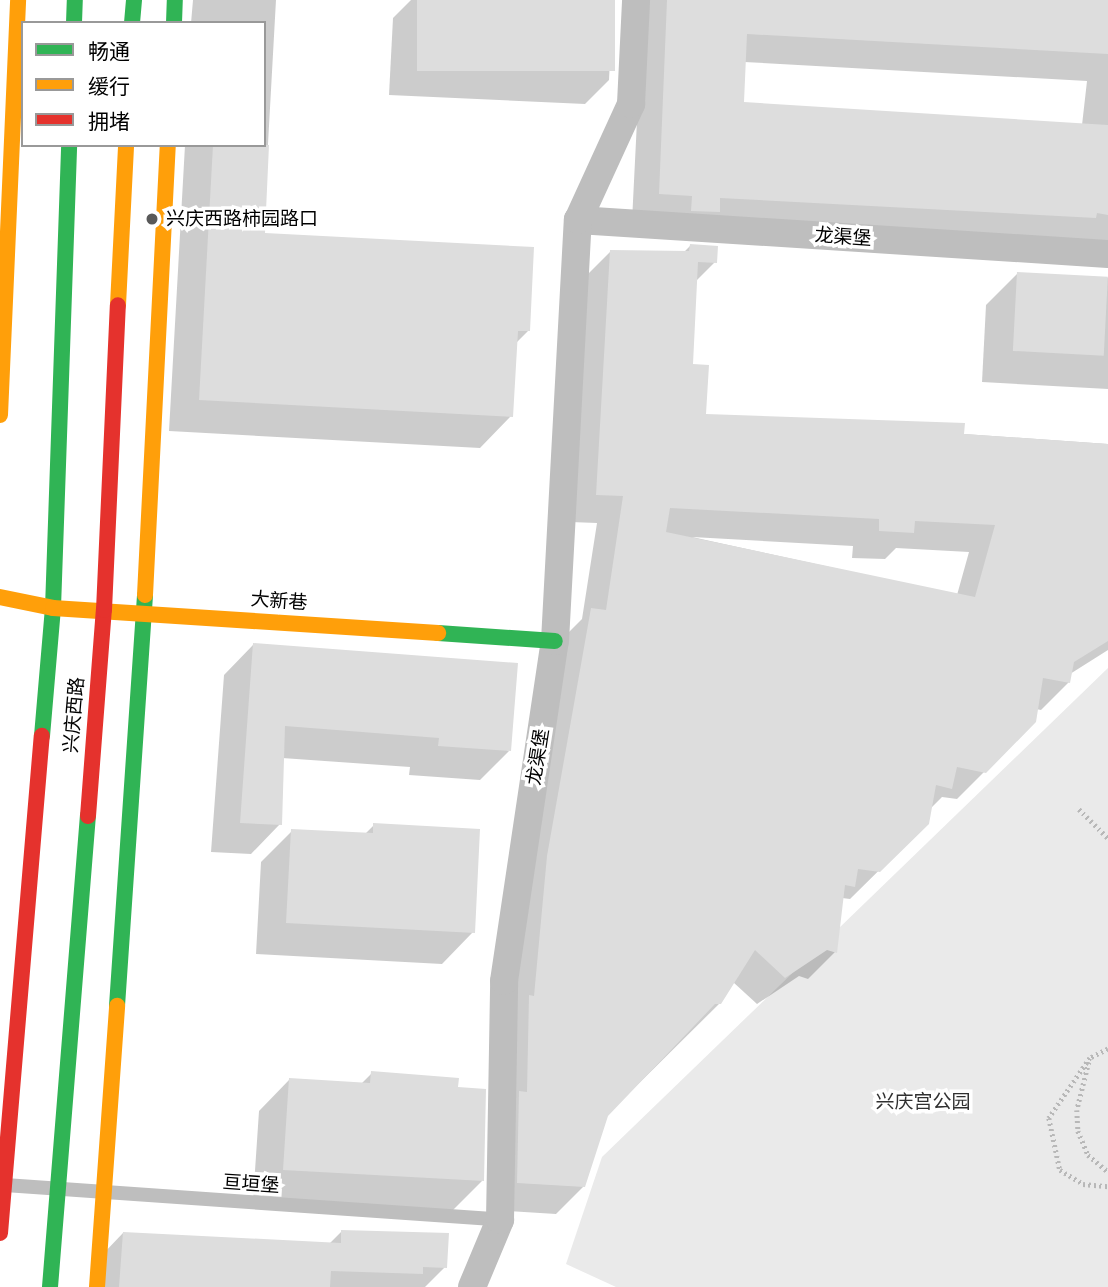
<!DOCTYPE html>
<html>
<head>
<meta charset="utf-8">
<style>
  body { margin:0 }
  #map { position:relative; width:1108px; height:1287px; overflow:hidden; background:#fff; font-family:"Fira Sans Condensed","Noto Sans SC",sans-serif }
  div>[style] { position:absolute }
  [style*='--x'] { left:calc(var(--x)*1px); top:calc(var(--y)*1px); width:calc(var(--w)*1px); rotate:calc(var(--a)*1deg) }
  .green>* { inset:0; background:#eaeaea }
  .shadow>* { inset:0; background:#0003 }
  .building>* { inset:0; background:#ddd; transform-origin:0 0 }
  .path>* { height:4.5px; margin-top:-2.25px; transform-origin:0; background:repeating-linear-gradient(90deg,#b8b8b8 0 2px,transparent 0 5.5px) }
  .lane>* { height:14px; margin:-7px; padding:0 7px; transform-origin:7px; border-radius:7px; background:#bebebe }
  .street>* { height:28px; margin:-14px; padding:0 14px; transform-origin:14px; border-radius:14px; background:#bebebe }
  .fast>* { height:16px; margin:-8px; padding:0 8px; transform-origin:8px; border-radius:8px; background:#30b455 }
  .slow>* { height:16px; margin:-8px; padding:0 8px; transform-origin:8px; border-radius:8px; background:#ff9f0a }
  .jam>* { height:16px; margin:-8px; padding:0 8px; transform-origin:8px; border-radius:8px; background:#e5322d }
  .dots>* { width:19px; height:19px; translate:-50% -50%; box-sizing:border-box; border:4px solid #fff; border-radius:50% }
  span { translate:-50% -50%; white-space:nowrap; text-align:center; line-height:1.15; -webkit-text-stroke:7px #fff; paint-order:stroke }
  .poi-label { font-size:19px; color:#000 }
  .left { translate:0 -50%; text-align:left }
  .street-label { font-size:19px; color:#000 }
  .park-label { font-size:19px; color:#303030 }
  .legend { position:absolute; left:21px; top:21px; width:245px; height:126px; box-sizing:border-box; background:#fff; border:2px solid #999; margin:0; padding:9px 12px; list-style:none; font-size:21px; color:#000 }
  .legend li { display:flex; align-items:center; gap:14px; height:35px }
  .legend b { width:35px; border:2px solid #999 }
</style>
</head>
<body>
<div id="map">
  <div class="green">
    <div style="clip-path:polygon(1108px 668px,1108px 1287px,616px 1287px,566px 1264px,602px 1157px)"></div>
  </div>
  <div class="shadow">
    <div style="clip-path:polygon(193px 0,276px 0,263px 234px,528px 331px,515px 344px,511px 416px,480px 448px,169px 431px,185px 145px,264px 145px,264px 23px,191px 23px)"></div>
    <div style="clip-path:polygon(411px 0,613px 1px,609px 80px,585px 104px,389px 95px,393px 18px)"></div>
    <div style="clip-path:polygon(evenodd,643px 0,1108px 0,1108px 250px,632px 221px,643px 0,744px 62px,1087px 81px,1082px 125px,742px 104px,744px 62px)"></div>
    <div style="clip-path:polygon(evenodd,690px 246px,715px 262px,695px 282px,691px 366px,704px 416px,1108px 444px,1108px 650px,1070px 674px,1069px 682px,1041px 710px,1036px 709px,1035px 721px,957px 799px,942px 797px,930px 809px,927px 823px,850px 899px,842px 898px,835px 952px,808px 979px,799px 976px,757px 1004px,733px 982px,720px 1003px,607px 1115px,584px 1186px,556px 1214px,491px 1210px,492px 1120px,564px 637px,582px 619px,597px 523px,570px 522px,583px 279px,610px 252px,683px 253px,690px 246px,692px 537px,853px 546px,852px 558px,885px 559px,896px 548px,969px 552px,957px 595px,692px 537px)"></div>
    <div style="clip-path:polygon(1018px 273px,1108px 278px,1108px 389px,982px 382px,986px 305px)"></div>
    <div style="clip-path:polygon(253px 645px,509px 751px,480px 780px,409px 775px,410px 767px,282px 758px,280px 824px,251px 854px,211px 852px,224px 675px)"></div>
    <div style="clip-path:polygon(374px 825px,473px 932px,442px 964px,256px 954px,261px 862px,292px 831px,365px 834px)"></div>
    <div style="clip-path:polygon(372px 1073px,456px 1088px,482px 1181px,451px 1212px,253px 1200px,259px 1111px,290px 1079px,361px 1084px)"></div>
    <div style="clip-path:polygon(342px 1231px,445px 1267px,425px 1287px,99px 1287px,101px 1256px,123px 1233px,329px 1244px)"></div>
  </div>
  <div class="building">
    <div style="left:417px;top:0;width:198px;height:71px"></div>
    <div style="clip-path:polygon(667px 0,1108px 0,1108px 54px,747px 34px,744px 102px,1108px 125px,1108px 215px,1097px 213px,1096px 218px,720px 198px,720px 212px,691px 211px,692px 196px,659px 194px)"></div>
    <div style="clip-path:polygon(213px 145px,269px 145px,265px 233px,534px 247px,530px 331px,518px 331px,513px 417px,199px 400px)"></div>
    <div style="clip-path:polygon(evenodd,690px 244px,718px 246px,717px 263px,698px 262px,693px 364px,709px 365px,706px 414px,965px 423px,964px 434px,1108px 444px,1108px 641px,1074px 662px,1070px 683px,1043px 678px,1036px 722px,986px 773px,957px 767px,952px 789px,936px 785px,929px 824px,880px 872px,858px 869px,855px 887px,845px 885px,837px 953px,827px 950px,785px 978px,755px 950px,721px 1004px,715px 1004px,608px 1116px,585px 1187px,517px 1183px,519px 1091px,527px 1092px,529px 995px,534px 996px,547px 856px,591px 608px,606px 610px,623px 496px,596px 495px,610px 250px,689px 251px,690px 244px,670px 508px,879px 519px,879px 531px,914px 533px,915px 521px,995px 525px,975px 597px,666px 532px,670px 508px)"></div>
    <div style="left:1017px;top:272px;width:91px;height:79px;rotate:3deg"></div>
    <div style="clip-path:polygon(253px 643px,518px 663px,511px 751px,438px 746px,439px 738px,285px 726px,282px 825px,240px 823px)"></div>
    <div style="clip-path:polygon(373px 823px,480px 829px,475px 933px,286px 923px,291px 829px,373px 833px)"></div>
    <div style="clip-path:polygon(371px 1071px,459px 1078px,458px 1087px,486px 1089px,484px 1181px,283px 1170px,289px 1078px,370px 1083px)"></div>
    <div style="clip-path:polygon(341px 1230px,449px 1233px,447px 1268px,423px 1267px,423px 1274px,331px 1271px,330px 1287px,119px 1287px,123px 1232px,341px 1243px)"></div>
  </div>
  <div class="path">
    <div style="--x:1079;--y:809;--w:41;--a:45"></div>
    <div style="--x:1108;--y:1049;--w:20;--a:153"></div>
    <div style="--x:1090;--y:1058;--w:73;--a:124.3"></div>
    <div style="--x:1049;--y:1118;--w:53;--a:78.1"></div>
    <div style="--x:1060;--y:1170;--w:27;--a:31"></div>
    <div style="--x:1083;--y:1184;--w:25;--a:5"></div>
    <div style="--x:1089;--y:1062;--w:49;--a:104"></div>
    <div style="--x:1077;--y:1110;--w:21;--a:87"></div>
    <div style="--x:1078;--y:1131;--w:26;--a:67"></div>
    <div style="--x:1088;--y:1155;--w:26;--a:40"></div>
  </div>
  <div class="lane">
    <div style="--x:5;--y:1185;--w:496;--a:4"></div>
  </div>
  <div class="street">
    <div style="--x:578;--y:220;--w:531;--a:3.67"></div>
    <div style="--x:472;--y:1287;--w:73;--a:-67.3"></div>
    <div style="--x:500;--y:1220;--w:239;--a:-89"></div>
    <div style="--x:504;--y:981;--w:344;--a:-81.5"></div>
    <div style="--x:555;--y:641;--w:422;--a:-86.9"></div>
    <div style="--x:578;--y:220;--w:128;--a:-65.4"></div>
    <div style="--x:631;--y:104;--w:104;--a:-87.2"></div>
  </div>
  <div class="fast">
    <div style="--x:74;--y:23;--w:23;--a:-88"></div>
    <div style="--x:132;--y:23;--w:23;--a:-85"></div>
    <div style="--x:174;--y:23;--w:23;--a:-88"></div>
    <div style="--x:438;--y:633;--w:117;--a:3.9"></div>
    <div style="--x:42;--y:736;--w:128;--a:-85.1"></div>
    <div style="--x:53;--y:608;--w:463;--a:-88"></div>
    <div style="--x:117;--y:1006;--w:412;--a:-86.1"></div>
    <div style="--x:50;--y:1287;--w:473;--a:-85.4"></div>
  </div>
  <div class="slow">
    <div style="--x:118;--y:305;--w:160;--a:-87.1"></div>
    <div style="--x:0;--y:415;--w:415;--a:-87.5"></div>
    <div style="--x:145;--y:595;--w:451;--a:-87.1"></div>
    <div style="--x:0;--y:597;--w:54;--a:11.7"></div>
    <div style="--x:53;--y:608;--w:386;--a:3.7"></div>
    <div style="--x:97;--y:1287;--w:282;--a:-85.9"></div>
  </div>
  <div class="jam">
    <div style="--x:88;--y:816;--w:207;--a:-85.6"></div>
    <div style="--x:104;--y:610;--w:305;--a:-87.4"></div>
    <div style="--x:0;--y:1233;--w:499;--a:-85.2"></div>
  </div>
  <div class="dots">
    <div style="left:152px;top:219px;background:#595959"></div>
  </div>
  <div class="poi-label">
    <span class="left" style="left:166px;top:219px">兴庆西路柿园路口</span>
  </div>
  <div class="street-label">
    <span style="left:843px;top:237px;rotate:4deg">龙渠堡</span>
    <span style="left:279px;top:601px;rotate:4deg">大新巷</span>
    <span style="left:74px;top:715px;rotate:-85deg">兴庆西路</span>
    <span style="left:538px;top:757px;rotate:-81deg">龙渠堡</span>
    <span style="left:251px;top:1184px;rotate:4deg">亘垣堡</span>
  </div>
  <div class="park-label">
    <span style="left:923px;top:1102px">兴庆宫公园</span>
  </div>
  <ul class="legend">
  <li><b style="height:9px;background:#30b455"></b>畅通</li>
  <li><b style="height:9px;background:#ff9f0a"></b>缓行</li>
  <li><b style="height:9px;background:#e5322d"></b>拥堵</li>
  </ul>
</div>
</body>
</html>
